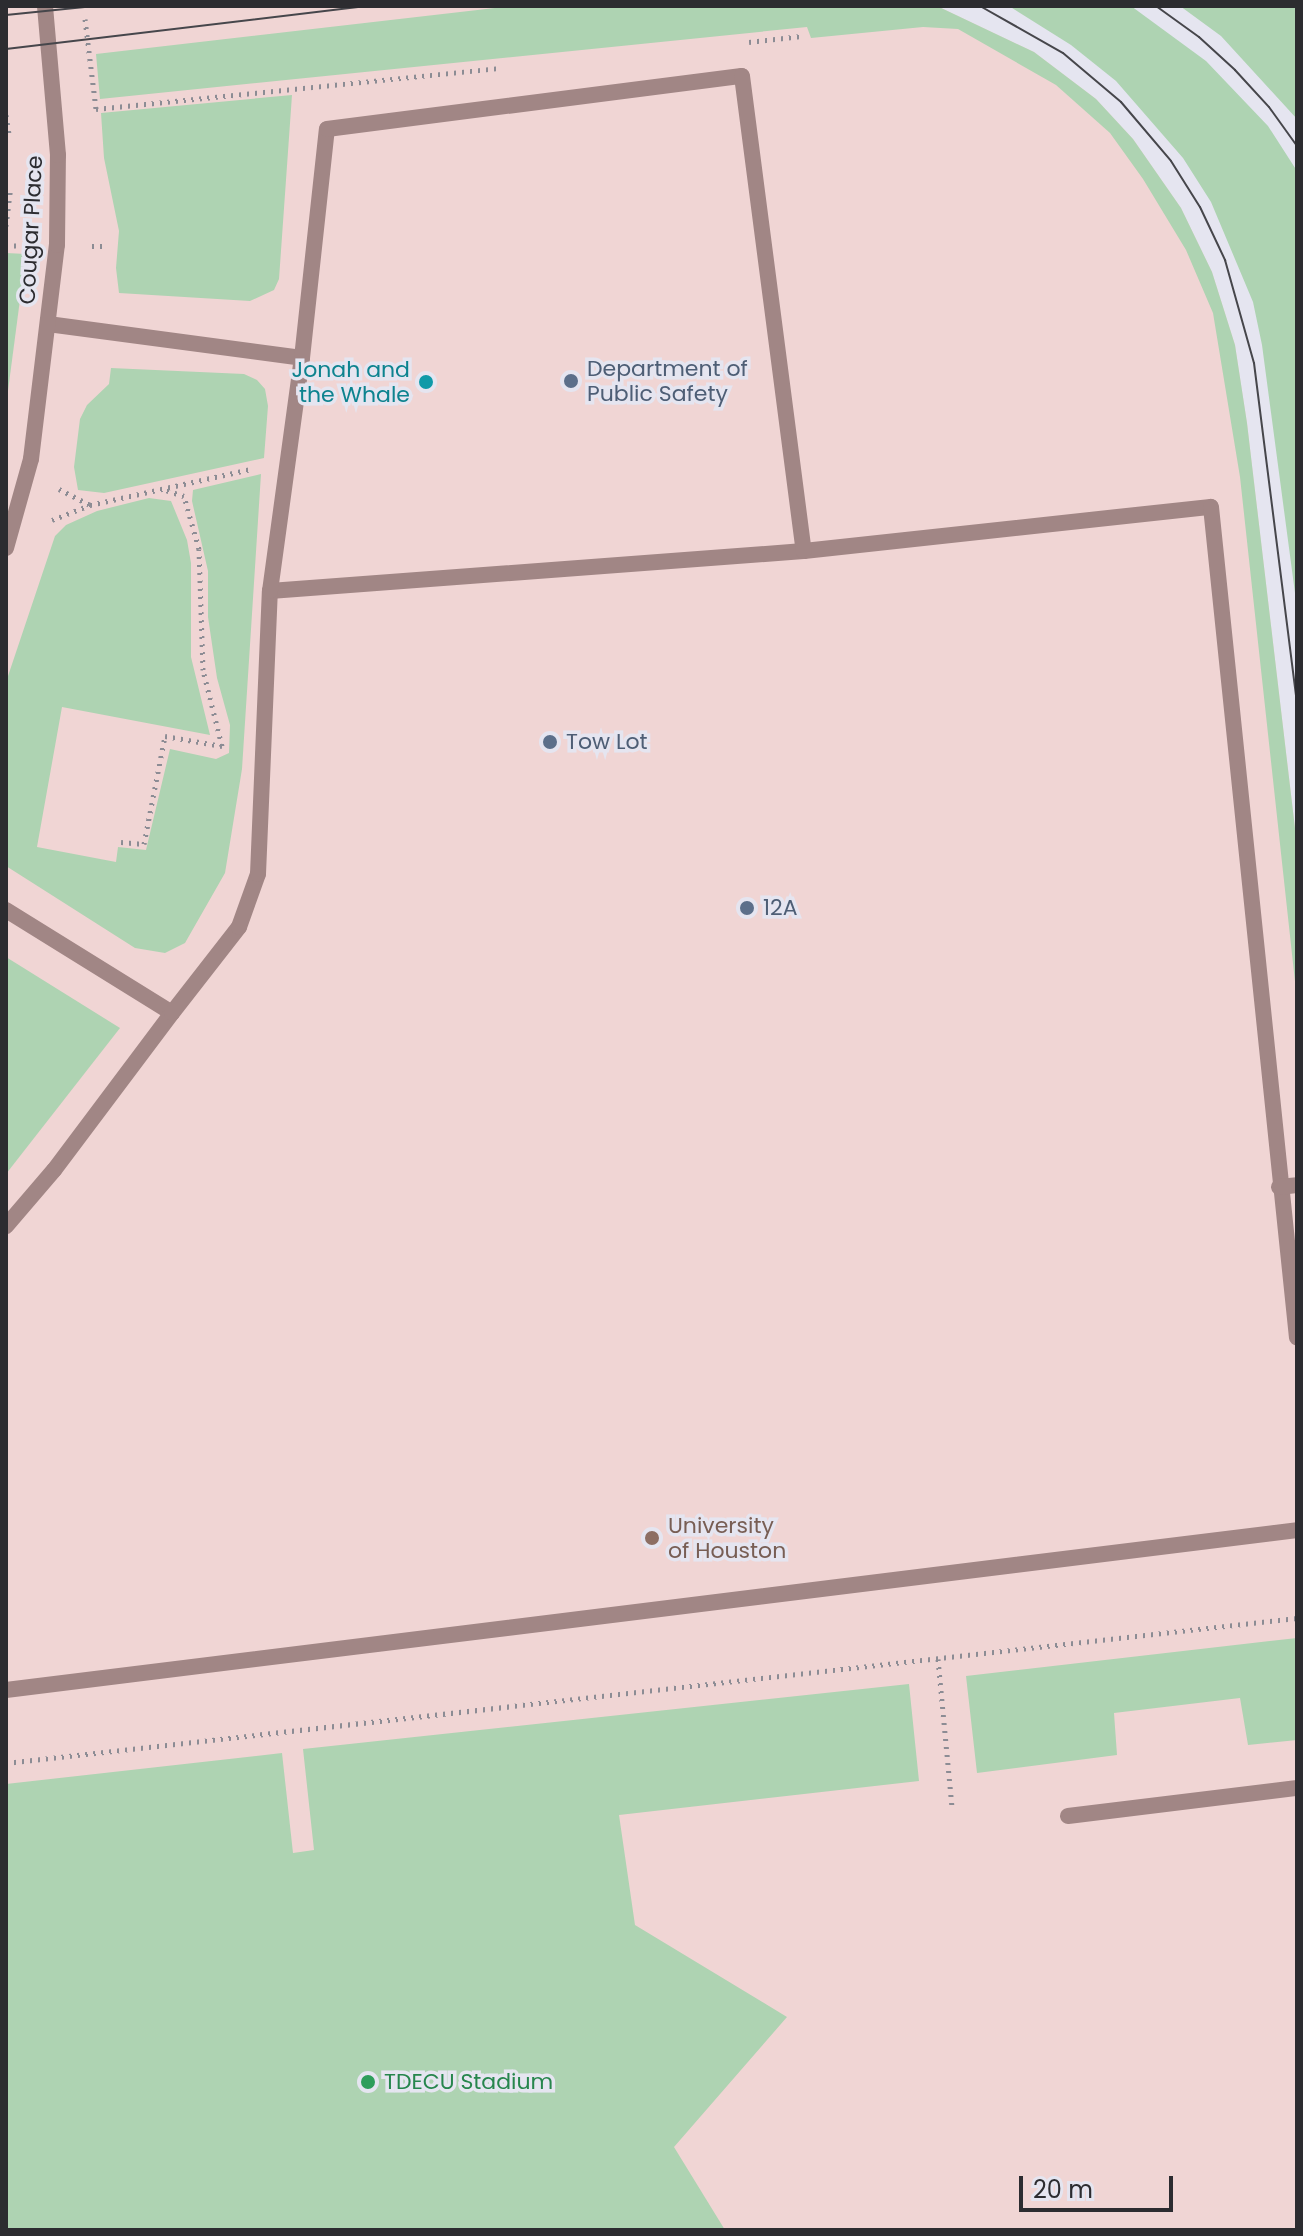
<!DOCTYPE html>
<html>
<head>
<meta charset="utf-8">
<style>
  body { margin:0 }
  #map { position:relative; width:1303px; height:2236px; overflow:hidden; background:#e5e5f0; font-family:Poppins,sans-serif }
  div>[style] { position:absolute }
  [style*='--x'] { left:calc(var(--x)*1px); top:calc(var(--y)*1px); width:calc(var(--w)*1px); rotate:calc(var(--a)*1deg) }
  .education>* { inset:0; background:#f0d5d4 }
  .green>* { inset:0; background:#aed3b2 }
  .path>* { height:5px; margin-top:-2.5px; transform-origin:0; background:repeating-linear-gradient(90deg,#8c8c94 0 2px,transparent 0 8px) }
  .lane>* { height:16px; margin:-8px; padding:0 8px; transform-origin:8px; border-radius:8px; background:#a18685 }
  .street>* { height:16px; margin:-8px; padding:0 8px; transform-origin:8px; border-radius:8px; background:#a18685 }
  .tram>* { height:2px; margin:-1px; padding:0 1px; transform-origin:1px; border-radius:1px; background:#46464b }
  .dots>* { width:22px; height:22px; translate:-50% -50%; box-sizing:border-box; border:4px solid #e5e5f0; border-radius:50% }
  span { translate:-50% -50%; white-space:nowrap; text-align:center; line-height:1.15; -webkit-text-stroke:7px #e5e5f0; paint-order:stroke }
  .street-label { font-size:22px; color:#2c2c30 }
  .service-label { font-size:22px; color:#4e5e75 }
  .left { translate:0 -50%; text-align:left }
  .culture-label { font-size:22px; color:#0d838f }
  .right { translate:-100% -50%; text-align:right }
  .education-label { font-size:22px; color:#785e54 }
  .leisure-label { font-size:22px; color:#27864d }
  .frame { position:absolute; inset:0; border:8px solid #2c2c30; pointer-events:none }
  .scale { position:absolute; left:1019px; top:2176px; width:154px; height:36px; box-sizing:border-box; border:4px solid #2c2c30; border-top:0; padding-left:10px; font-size:24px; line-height:28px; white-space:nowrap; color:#2c2c30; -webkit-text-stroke:6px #e5e5f0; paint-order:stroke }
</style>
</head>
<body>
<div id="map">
  <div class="education">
    <div style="clip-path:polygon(6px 6px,937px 6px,1034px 52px,1096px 99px,1133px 139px,1181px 208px,1212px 272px,1235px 345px,1247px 423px,1297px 845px,1297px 2230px,6px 2230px)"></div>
  </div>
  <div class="green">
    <div style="clip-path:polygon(513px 6px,937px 6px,1034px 52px,1096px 99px,1133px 139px,1181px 208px,1212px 272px,1235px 345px,1247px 423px,1297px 845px,1297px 1000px,1240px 477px,1213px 313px,1186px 250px,1143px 179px,1110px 133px,1056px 85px,958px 29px,923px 27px,811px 38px,807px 27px,100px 99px,96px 54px)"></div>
    <div style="clip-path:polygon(1009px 6px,1131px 6px,1206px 61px,1268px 126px,1297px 171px,1297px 608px,1262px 345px,1253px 302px,1211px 202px,1183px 158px,1116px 81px,1071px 45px)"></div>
    <div style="clip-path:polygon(1180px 6px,1297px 6px,1297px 119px,1221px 36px)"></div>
    <div style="clip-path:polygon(292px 95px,279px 279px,274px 290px,250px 301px,119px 293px,116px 268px,119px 231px,104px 158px,101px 113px)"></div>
    <div style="clip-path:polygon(6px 253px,26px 254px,6px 406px)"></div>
    <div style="clip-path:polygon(111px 368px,244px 374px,257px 380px,265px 389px,268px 406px,264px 458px,104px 493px,78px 490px,74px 467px,80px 419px,87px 405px,109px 384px)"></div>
    <div style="clip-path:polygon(261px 474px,242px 769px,225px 873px,185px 943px,165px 953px,135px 948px,6px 866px,6px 682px,55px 536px,66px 525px,97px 511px,149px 498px,171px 501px,187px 540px,191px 563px,191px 657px,210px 735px,62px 707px,37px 847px,116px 862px,118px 847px,146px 850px,170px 749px,216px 759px,229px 753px,230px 725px,217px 678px,208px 617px,208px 571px,192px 501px,193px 490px)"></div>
    <div style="clip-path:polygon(6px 957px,120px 1028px,6px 1174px)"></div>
    <div style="clip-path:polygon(1297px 1638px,1297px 1740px,1248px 1745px,1240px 1698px,1114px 1713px,1117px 1755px,977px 1773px,966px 1676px)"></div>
    <div style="clip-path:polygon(909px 1684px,919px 1781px,619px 1815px,635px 1925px,787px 2017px,674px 2147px,725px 2230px,6px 2230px,6px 1784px,282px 1753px,293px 1853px,314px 1850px,303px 1749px)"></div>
  </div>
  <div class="path">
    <div style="--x:85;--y:19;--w:91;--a:83"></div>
    <div style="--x:96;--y:109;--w:407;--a:-5.8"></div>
    <div style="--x:749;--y:42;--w:53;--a:-6.5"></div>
    <div style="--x:6;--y:115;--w:19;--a:81"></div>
    <div style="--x:6;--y:226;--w:34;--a:-83"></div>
    <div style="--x:6;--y:246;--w:18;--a:-3"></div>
    <div style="--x:92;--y:246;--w:15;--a:0"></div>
    <div style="--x:59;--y:489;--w:34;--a:27"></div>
    <div style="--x:52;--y:520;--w:41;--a:-21.5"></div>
    <div style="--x:90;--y:505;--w:165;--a:-12.6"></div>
    <div style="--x:121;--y:842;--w:23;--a:5"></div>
    <div style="--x:144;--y:844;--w:110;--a:-79"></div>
    <div style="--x:165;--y:736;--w:58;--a:10"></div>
    <div style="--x:222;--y:746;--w:78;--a:-104"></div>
    <div style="--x:203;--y:670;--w:121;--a:-91.9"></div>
    <div style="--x:199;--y:549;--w:55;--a:-105.8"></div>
    <div style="--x:184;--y:496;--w:23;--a:-162"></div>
    <div style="--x:938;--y:1659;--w:148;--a:84.6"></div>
    <div style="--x:6;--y:1763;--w:1299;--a:-6.41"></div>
  </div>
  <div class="lane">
    <div style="--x:48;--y:324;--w:256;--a:7.6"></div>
    <div style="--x:270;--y:591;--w:535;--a:-4.28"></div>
    <div style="--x:804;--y:551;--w:409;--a:-6.2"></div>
    <div style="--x:1211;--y:507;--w:835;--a:84.09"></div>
    <div style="--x:6;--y:910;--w:195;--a:31.8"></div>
    <div style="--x:172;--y:1013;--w:196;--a:126.9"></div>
    <div style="--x:54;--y:1170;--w:74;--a:130.6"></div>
    <div style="--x:172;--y:1013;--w:109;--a:-52.1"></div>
    <div style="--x:239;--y:927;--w:56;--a:-70.3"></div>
    <div style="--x:258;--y:874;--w:283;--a:-87.6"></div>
    <div style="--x:270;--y:591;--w:235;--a:-82.2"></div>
    <div style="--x:302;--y:358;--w:230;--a:-83.8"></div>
    <div style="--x:327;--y:129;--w:418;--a:-7.3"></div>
    <div style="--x:742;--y:76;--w:479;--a:82.6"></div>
    <div style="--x:1279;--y:1187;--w:18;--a:-6"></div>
    <div style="--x:6;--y:1690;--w:1301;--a:-7.06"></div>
    <div style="--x:1068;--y:1816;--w:231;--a:-7"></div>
  </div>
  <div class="street">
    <div style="--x:6;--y:548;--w:92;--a:-74.3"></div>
    <div style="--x:31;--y:459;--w:216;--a:-83.1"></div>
    <div style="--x:57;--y:245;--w:90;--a:-89.4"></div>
    <div style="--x:58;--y:155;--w:150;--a:-95"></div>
  </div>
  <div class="tram">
    <div style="--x:980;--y:6;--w:95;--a:29.5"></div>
    <div style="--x:1063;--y:53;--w:76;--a:40.2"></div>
    <div style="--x:1121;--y:102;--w:77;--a:49.7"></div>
    <div style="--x:1171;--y:161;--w:54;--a:57.8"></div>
    <div style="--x:1200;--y:207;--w:59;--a:64.7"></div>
    <div style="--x:1225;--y:260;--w:107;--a:74.3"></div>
    <div style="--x:1254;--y:363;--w:342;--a:82.8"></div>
    <div style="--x:1156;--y:6;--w:53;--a:35.8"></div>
    <div style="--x:1199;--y:37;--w:49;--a:42.5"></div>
    <div style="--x:1235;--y:70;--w:50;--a:47.4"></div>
    <div style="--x:1269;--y:107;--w:48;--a:54.3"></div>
    <div style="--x:6;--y:15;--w:89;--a:-5.8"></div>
    <div style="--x:6;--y:49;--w:365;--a:-6.8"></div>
  </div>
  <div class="dots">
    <div style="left:571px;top:381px;background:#5c6f8a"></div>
    <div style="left:426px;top:382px;background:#0f9aa8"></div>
    <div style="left:550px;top:742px;background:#5c6f8a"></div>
    <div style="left:747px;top:908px;background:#5c6f8a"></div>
    <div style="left:652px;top:1538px;background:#8d6e63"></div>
    <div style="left:368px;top:2082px;background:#2e9e5b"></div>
  </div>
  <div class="street-label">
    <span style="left:31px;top:230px;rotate:-87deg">Cougar Place</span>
  </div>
  <div class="service-label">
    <span class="left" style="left:587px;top:381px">Department of<br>Public Safety</span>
    <span class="left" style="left:566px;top:742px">Tow Lot</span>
    <span class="left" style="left:763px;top:908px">12A</span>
  </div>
  <div class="culture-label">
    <span class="right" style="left:410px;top:382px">Jonah and<br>the Whale</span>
  </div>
  <div class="education-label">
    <span class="left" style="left:668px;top:1538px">University<br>of Houston</span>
  </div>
  <div class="leisure-label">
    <span class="left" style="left:384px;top:2082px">TDECU Stadium</span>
  </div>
  <div class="frame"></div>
  <div class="scale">20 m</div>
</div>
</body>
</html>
